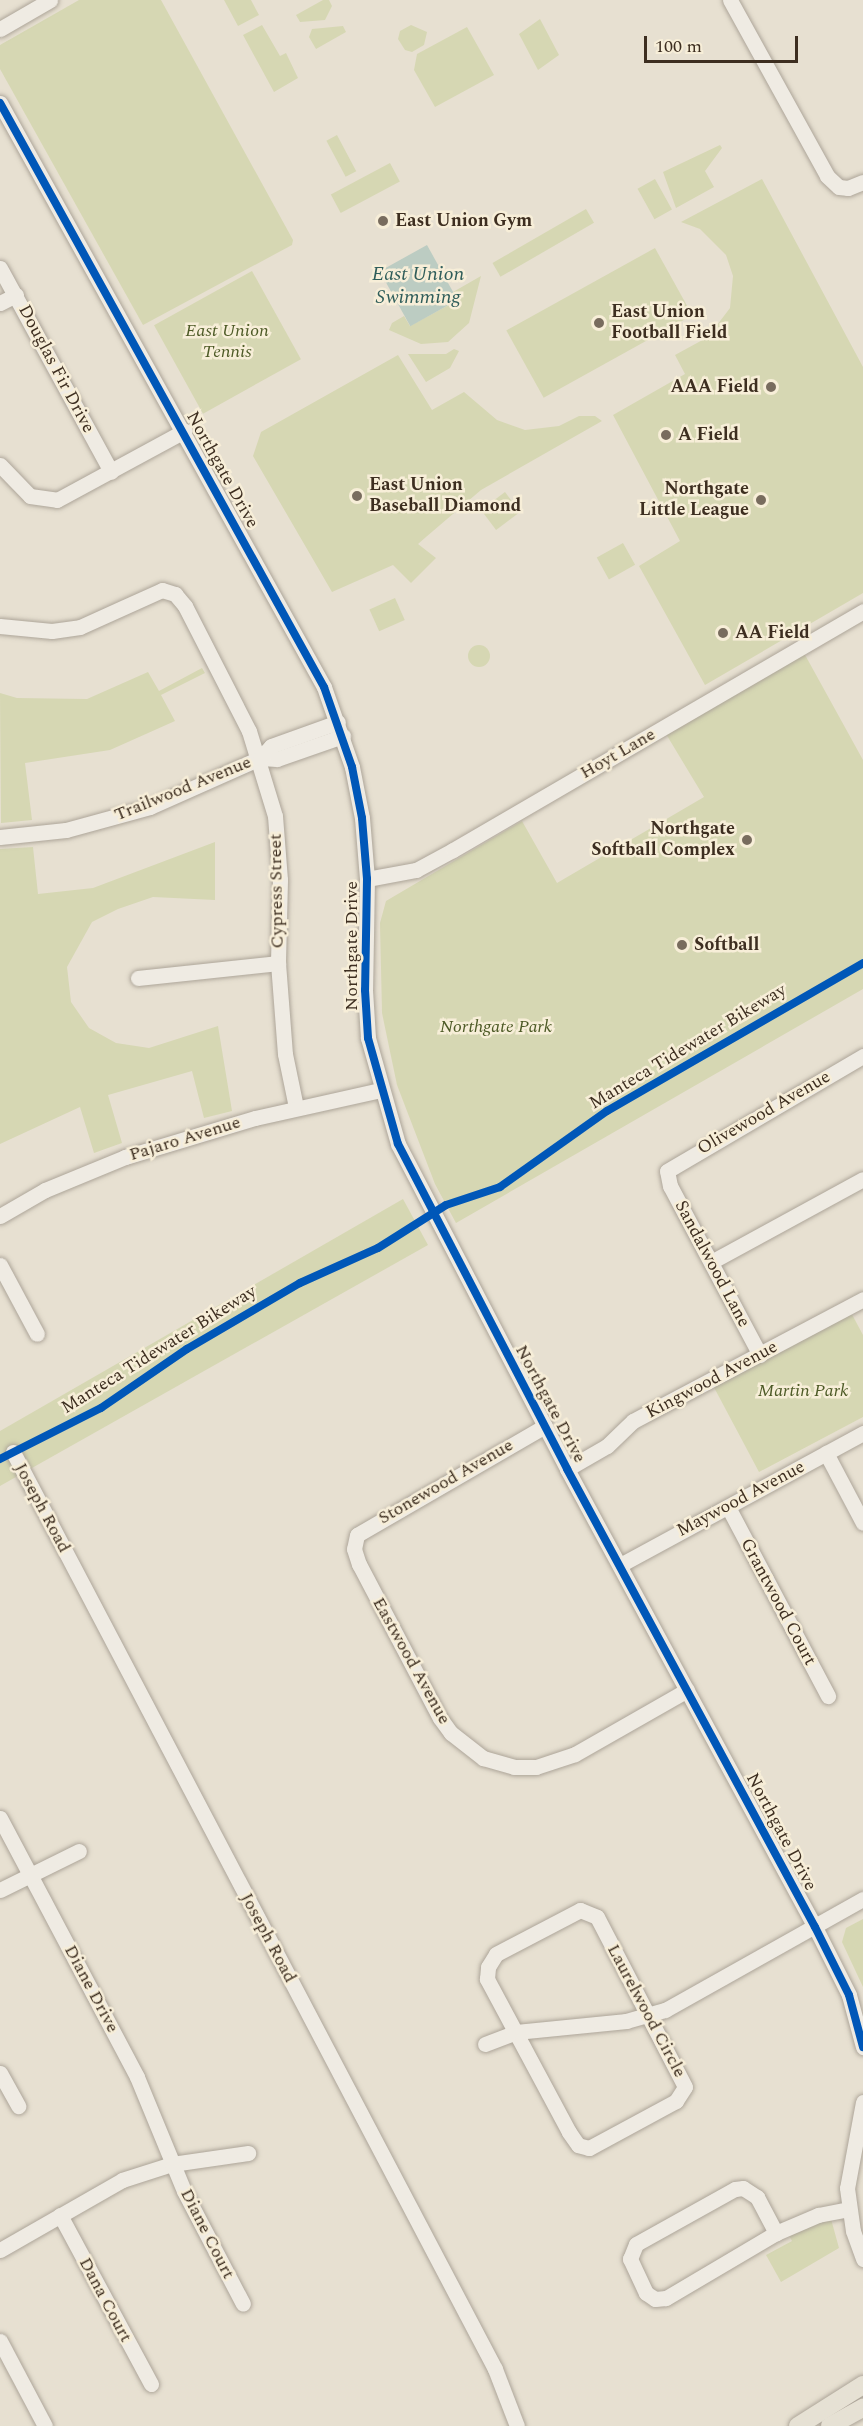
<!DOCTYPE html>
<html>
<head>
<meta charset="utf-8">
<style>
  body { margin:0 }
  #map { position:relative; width:863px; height:2426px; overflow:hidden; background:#e7e0d1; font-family:Spectral,serif }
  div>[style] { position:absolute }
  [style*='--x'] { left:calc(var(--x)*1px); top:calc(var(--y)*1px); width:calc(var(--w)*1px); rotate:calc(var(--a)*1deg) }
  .green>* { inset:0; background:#d6d7b3; transform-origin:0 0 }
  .round { border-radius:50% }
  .water>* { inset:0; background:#bcccc2; transform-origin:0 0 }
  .roads { filter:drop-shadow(0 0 2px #ada599) drop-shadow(0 0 2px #ada599) }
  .minor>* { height:15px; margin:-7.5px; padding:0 7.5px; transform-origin:7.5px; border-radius:7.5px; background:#efebe3 }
  .major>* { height:18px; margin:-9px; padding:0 9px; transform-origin:9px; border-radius:9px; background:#e6e1d4 }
  .cycleway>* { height:8px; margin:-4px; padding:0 4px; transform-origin:4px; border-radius:4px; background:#0057b8 }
  .dots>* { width:16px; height:16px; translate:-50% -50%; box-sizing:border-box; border:3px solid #f7eed8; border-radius:50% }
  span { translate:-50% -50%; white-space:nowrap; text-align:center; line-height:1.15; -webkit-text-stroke:5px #f7eed8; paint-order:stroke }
  .poi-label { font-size:18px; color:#3d2e20; font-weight:700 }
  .left { translate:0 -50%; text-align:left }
  .right { translate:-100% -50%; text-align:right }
  .park-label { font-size:18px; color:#4d5a26; font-style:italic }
  .street-label { font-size:18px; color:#3d2e20 }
  .water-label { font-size:20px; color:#2f5d5a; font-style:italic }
  .scale { position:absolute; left:644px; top:36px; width:154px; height:27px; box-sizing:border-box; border:3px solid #3d2e20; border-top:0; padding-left:8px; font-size:18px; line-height:21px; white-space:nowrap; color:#3d2e20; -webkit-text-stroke:4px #f7eed8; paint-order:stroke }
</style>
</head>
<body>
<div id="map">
  <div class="green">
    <div style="clip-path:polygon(79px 0,161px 0,293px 240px,292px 245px,143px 325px,0 69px,0 45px)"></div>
    <div style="clip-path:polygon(224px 0,251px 0,259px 15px,238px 26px)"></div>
    <div style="clip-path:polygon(323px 0,329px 0,332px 6px,325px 20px,300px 22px,296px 15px)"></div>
    <div style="clip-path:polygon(540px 19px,559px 55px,538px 70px,519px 34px)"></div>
    <div style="clip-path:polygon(262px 25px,280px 56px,286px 53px,298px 78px,274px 92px,243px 35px)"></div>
    <div style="clip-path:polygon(411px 25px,427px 32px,424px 45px,412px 52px,405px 50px,398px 39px,400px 31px)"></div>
    <div style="clip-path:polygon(343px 26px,346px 32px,316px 49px,309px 37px,312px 29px)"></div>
    <div style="clip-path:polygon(467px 27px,494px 75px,435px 107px,414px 70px,417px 54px)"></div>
    <div style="left:337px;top:135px;width:41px;height:12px;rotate:62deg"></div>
    <div style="clip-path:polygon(720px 145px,722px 148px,705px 171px,714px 187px,676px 208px,663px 172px)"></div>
    <div style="left:390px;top:163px;width:21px;height:67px;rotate:62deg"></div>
    <div style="left:655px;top:179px;width:35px;height:20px;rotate:61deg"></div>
    <div style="clip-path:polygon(762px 179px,863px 367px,863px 593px,705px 685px,639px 566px,680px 541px,613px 415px,685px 374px,675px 355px,708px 337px,730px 308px,733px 276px,726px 255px,700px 229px,681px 222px)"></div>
    <div style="left:586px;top:209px;width:16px;height:108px;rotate:60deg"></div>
    <div style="left:655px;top:248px;width:77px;height:170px;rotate:61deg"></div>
    <div style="left:252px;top:271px;width:101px;height:112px;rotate:61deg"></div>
    <div style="clip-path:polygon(481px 276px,469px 323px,448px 342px,421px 344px,389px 330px,392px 323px,404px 316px,410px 326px,458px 300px,453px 292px)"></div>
    <div style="clip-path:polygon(454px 349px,459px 351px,450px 368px,426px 382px,408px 354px,446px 354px)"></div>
    <div style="clip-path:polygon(398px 355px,432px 410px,464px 392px,497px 420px,525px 430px,559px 426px,579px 416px,595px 416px,602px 421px,481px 490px,426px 537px,418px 544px,436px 558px,411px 583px,393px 565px,332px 592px,253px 456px,261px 432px)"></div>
    <div style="left:505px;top:492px;width:25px;height:30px;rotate:53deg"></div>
    <div style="left:623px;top:543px;width:25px;height:30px;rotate:61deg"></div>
    <div style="left:395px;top:598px;width:24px;height:28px;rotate:66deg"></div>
    <div class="round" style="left:468px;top:645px;width:22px;height:22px"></div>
    <div style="clip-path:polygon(804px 653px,863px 760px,863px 989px,456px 1223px,435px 1184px,397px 1085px,382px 1013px,380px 923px,386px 901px,522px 821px,557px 883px,704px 797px,666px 734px)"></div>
    <div style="clip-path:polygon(202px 668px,205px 673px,161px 695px,175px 721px,110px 750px,25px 763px,32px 820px,1px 823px,0 693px,17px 698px,87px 699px,148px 672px,159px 691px)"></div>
    <div style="clip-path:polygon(215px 842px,215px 900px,153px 897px,118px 909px,92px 922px,67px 967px,71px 1002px,89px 1028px,116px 1043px,149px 1048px,218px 1026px,232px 1111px,204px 1118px,192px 1071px,108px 1095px,122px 1143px,94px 1153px,80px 1107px,0 1144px,0 849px,33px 847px,38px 894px,93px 888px)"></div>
    <div style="clip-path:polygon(403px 1199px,428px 1245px,0 1486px,0 1431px)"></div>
    <div style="clip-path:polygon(848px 1307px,863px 1335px,863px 1417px,759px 1472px,709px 1378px)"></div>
    <div style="clip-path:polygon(863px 1919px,863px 1987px,842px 1942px,846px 1928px)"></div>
    <div style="clip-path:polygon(831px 2219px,839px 2248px,781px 2282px,766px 2255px,792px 2241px,787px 2231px)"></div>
  </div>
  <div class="water">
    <div style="left:427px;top:245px;width:63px;height:54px;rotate:61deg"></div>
  </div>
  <div class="roads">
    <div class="minor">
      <div style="--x:730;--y:0;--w:201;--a:61.1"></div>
      <div style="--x:827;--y:176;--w:16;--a:43"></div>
      <div style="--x:839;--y:187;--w:9;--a:6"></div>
      <div style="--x:848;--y:188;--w:16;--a:-22"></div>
      <div style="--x:0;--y:29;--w:58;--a:-30.1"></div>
      <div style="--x:0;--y:103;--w:668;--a:60.98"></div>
      <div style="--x:324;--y:687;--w:85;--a:70.7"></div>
      <div style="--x:352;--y:767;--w:52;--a:78.9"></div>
      <div style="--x:362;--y:818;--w:61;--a:85.3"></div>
      <div style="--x:367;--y:879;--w:111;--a:91"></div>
      <div style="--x:365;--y:990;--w:48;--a:86.4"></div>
      <div style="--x:368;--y:1038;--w:110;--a:74.2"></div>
      <div style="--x:398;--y:1144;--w:366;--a:62.5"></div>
      <div style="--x:567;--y:1469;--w:521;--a:61.57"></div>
      <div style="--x:815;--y:1927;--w:76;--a:63.4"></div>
      <div style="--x:849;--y:1995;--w:54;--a:74.9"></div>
      <div style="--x:0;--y:268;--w:232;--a:61.4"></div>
      <div style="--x:0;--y:303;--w:18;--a:-27"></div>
      <div style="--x:0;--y:465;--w:43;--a:45.9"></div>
      <div style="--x:30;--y:496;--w:27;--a:8"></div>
      <div style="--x:57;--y:500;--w:145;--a:-28.5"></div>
      <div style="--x:0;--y:626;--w:52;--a:5.5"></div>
      <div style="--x:52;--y:631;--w:28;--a:-8"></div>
      <div style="--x:80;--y:627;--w:90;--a:-24.3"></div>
      <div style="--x:162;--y:590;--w:14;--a:17"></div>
      <div style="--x:175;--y:594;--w:16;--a:50"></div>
      <div style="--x:185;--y:606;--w:140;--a:62.9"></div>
      <div style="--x:249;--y:731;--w:89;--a:73"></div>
      <div style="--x:275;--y:816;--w:64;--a:85.5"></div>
      <div style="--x:280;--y:880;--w:83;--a:91.4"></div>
      <div style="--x:278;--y:963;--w:91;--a:85.6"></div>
      <div style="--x:285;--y:1054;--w:54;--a:78.3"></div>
      <div style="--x:260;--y:758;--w:17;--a:3"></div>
      <div style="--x:277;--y:759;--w:70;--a:-19.2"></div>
      <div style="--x:0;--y:837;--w:66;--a:-6.1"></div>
      <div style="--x:66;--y:830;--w:87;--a:-15.3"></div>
      <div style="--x:150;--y:807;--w:120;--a:-24"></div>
      <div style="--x:260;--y:758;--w:16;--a:-47"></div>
      <div style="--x:271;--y:746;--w:71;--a:-19.7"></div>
      <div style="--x:367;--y:879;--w:50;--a:-10.4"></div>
      <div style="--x:416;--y:870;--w:42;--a:-28.4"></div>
      <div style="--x:453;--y:850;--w:475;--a:-30.2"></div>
      <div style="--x:138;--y:978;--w:141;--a:-6.1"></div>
      <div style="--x:0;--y:1216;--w:52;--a:-30"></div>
      <div style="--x:45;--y:1190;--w:87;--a:-22.4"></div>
      <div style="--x:125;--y:1157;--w:136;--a:-16.7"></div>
      <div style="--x:255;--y:1118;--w:128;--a:-12.6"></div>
      <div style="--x:711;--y:1262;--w:173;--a:-28.6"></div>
      <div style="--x:0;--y:1265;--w:78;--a:61.8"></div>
      <div style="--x:760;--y:1355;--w:191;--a:-118"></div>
      <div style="--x:670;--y:1186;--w:15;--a:-101"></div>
      <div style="--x:667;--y:1171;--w:227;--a:-30.4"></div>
      <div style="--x:545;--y:1426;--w:217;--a:149.9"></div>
      <div style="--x:357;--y:1535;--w:14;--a:102"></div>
      <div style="--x:354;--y:1549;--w:16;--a:72"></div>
      <div style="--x:359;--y:1564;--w:174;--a:62.3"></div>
      <div style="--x:440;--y:1718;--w:19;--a:54"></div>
      <div style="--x:451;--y:1733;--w:41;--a:38"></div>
      <div style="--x:483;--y:1758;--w:32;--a:16"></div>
      <div style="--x:514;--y:1767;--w:22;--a:0"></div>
      <div style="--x:536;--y:1767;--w:41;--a:-18.4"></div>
      <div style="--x:575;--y:1754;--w:129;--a:-29.7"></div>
      <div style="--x:13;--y:1452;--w:1036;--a:62.27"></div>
      <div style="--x:495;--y:2369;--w:61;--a:68.9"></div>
      <div style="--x:826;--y:1453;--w:79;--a:62.1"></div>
      <div style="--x:567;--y:1469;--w:46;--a:-29.9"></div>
      <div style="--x:607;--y:1446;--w:36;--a:-44"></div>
      <div style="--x:633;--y:1421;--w:260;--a:-27.9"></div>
      <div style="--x:728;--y:1507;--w:214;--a:62.1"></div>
      <div style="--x:620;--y:1565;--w:277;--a:-28.5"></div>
      <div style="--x:0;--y:1818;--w:293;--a:62.1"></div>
      <div style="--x:137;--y:2077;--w:123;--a:67.6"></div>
      <div style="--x:184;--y:2191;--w:127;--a:62.4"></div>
      <div style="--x:0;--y:1890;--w:88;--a:-26.3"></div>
      <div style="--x:580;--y:1910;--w:18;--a:22"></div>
      <div style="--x:597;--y:1917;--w:191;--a:62.6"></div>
      <div style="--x:685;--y:2087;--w:17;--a:123"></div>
      <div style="--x:676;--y:2101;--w:99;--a:151.6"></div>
      <div style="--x:589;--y:2148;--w:11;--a:-165"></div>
      <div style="--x:578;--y:2145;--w:16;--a:-125"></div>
      <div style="--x:569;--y:2132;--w:174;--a:-118.2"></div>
      <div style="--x:487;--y:1979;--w:12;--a:-85"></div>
      <div style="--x:488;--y:1967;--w:15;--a:-58"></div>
      <div style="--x:496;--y:1954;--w:95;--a:-27.6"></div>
      <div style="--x:485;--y:2044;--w:33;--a:-21"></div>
      <div style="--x:516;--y:2032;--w:111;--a:-5.7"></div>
      <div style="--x:626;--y:2021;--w:41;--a:-15.8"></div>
      <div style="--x:665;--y:2010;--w:227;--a:-29.3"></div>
      <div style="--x:0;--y:2073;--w:38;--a:61"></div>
      <div style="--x:863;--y:2102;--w:87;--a:100.5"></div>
      <div style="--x:847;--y:2188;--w:43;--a:82.1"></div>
      <div style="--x:853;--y:2231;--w:30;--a:70"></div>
      <div style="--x:743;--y:2188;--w:17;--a:33"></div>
      <div style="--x:757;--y:2197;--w:41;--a:62.2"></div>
      <div style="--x:776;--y:2233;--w:128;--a:149.4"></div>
      <div style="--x:666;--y:2298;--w:11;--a:175"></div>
      <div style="--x:655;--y:2299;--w:11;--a:-146"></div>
      <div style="--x:646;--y:2293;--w:38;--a:-115"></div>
      <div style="--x:630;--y:2259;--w:16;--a:-68"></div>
      <div style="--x:636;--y:2244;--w:113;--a:-29.1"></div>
      <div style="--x:735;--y:2189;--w:8;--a:-7"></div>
      <div style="--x:60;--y:2215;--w:192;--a:61.7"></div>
      <div style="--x:776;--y:2233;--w:46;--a:-23.2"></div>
      <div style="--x:818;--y:2215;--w:31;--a:-11"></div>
      <div style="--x:0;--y:2250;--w:141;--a:-29.8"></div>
      <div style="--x:122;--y:2180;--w:52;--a:-17.7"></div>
      <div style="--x:172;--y:2164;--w:77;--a:-8.2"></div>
      <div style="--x:0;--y:2341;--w:96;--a:62.1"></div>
    </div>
    <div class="major">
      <div style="--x:798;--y:2426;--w:77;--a:-32.2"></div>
      <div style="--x:830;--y:2426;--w:38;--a:-29"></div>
    </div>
  </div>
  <div class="cycleway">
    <div style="--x:0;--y:103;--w:668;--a:60.98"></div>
    <div style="--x:324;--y:687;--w:85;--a:70.7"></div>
    <div style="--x:352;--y:767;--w:52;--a:78.9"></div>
    <div style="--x:362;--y:818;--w:61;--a:85.3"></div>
    <div style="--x:367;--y:879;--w:111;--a:91"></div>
    <div style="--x:365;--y:990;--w:48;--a:86.4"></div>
    <div style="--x:368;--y:1038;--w:110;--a:74.2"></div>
    <div style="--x:398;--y:1144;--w:366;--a:62.5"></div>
    <div style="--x:567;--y:1469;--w:521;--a:61.57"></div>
    <div style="--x:815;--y:1927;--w:76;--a:63.4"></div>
    <div style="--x:849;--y:1995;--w:54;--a:74.9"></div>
    <div style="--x:0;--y:1459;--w:113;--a:-26.8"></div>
    <div style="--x:101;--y:1408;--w:104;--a:-34.5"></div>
    <div style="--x:187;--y:1349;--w:131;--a:-30.3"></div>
    <div style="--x:300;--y:1283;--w:85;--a:-24.2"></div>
    <div style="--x:378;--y:1248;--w:80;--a:-32.3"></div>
    <div style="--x:446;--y:1205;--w:57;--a:-18.4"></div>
    <div style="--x:500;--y:1187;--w:131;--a:-35.4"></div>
    <div style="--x:607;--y:1111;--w:296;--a:-30"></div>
  </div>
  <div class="dots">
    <div style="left:383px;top:221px;background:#786c5e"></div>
    <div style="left:599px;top:323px;background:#786c5e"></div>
    <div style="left:771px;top:387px;background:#786c5e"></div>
    <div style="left:666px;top:435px;background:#786c5e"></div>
    <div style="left:357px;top:496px;background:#786c5e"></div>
    <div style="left:761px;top:500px;background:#786c5e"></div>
    <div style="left:723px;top:633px;background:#786c5e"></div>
    <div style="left:747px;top:840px;background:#786c5e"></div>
    <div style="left:682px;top:945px;background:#786c5e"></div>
  </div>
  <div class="poi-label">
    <span class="left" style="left:395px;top:221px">East Union Gym</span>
    <span class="left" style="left:611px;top:323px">East Union<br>Football Field</span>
    <span class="right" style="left:759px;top:387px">AAA Field</span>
    <span class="left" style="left:678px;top:435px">A Field</span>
    <span class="left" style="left:369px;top:496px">East Union<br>Baseball Diamond</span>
    <span class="right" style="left:749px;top:500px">Northgate<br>Little League</span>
    <span class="left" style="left:735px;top:633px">AA Field</span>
    <span class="right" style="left:735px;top:840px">Northgate<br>Softball Complex</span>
    <span class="left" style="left:694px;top:945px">Softball</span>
  </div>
  <div class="park-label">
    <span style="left:227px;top:342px">East Union<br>Tennis</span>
    <span style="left:496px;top:1027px">Northgate Park</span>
    <span style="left:803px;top:1391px">Martin Park</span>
  </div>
  <div class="street-label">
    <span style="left:56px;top:369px;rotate:62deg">Douglas Fir Drive</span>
    <span style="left:222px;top:470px;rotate:61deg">Northgate Drive</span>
    <span style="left:618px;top:754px;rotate:-30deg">Hoyt Lane</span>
    <span style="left:183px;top:789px;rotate:-22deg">Trailwood Avenue</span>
    <span style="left:277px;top:891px;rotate:-91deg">Cypress Street</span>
    <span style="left:352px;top:946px;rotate:-90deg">Northgate Drive</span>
    <span style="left:688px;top:1047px;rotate:-31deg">Manteca Tidewater Bikeway</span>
    <span style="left:764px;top:1113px;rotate:-30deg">Olivewood Avenue</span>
    <span style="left:185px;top:1139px;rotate:-17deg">Pajaro Avenue</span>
    <span style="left:712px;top:1264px;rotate:62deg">Sandalwood Lane</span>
    <span style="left:159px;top:1350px;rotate:-32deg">Manteca Tidewater Bikeway</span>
    <span style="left:712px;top:1380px;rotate:-28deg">Kingwood Avenue</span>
    <span style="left:550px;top:1404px;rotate:62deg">Northgate Drive</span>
    <span style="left:446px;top:1482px;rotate:-30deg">Stonewood Avenue</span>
    <span style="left:741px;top:1499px;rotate:-28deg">Maywood Avenue</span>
    <span style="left:42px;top:1508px;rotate:62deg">Joseph Road</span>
    <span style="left:778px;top:1602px;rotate:62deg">Grantwood Court</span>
    <span style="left:411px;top:1661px;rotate:61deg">Eastwood Avenue</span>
    <span style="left:781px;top:1832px;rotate:62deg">Northgate Drive</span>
    <span style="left:268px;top:1938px;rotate:62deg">Joseph Road</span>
    <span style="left:91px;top:1989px;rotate:62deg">Diane Drive</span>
    <span style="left:646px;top:2011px;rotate:62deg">Laurelwood Circle</span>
    <span style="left:207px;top:2234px;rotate:63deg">Diane Court</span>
    <span style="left:105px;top:2300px;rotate:62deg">Dana Court</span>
  </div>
  <div class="water-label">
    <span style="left:418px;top:286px">East Union<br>Swimming</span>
  </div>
  <div class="scale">100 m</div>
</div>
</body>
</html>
